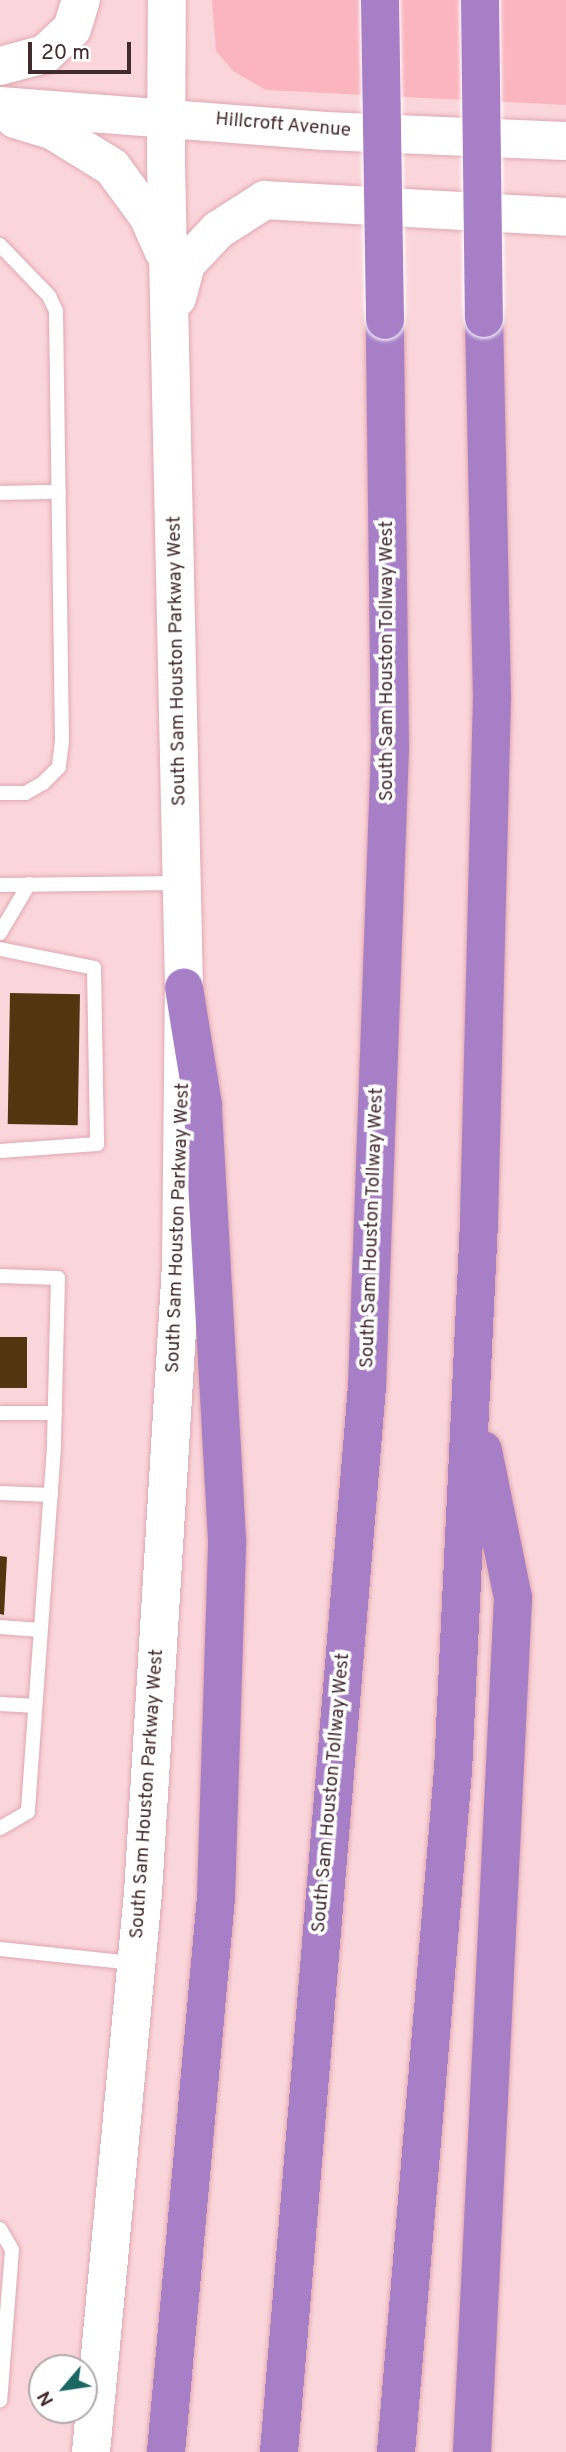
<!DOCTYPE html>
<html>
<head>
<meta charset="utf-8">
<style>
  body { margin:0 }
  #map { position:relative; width:566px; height:2452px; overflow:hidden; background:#fad6db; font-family:Overpass,sans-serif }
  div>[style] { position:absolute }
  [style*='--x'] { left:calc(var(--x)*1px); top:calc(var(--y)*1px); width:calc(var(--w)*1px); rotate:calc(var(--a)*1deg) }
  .green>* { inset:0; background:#fab5bf }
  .building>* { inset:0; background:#53350f; transform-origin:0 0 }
  .roads { filter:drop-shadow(0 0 2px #e1a8b0) drop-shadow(0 0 2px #e1a8b0) }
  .service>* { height:14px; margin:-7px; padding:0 7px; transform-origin:7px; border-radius:7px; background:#fff }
  .secondary>* { height:38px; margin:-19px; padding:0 19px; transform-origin:19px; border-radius:19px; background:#fff }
  .motorway>* { height:38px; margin:-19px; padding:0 19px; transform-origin:19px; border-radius:19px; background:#a77fc7 }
  .bridges { filter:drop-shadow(0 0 2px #fff) drop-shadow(0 0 2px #fff) }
  .motorway-bridge>* { height:38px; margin:-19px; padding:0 19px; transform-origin:19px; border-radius:19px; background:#a77fc7 }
  span { translate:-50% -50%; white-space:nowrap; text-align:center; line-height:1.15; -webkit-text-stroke:7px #fff; paint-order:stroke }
  .street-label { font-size:19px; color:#422b2f }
  .north { position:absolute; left:28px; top:2354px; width:70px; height:70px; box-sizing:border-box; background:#fff; border:2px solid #b3aaac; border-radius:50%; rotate:241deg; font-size:19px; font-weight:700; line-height:28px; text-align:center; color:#422b2f }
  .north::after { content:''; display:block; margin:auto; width:24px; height:32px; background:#1b6763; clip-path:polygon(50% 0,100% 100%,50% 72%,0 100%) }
  .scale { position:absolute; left:28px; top:42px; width:103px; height:32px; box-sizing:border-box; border:4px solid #422b2f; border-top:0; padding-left:9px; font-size:21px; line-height:24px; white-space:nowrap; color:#422b2f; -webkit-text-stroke:5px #fff; paint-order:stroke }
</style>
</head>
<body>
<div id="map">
  <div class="green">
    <div style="clip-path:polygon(212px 0,566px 0,566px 105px,266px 90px,233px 71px,216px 51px)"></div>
  </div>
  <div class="building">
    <div style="left:10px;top:993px;width:70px;height:131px;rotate:1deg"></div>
    <div style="left:0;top:1337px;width:27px;height:51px"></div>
    <div style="clip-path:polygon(0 1556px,7px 1557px,4px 1615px,0 1614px)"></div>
  </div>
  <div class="roads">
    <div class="service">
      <div style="--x:0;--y:245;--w:71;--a:46.1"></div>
      <div style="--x:49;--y:296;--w:17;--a:65"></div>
      <div style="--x:56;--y:311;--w:430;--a:89.2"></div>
      <div style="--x:62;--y:741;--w:26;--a:97"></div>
      <div style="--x:59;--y:767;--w:23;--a:135"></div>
      <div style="--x:43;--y:783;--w:20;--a:150"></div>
      <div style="--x:26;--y:793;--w:26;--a:180"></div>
      <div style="--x:0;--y:493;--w:59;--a:-1"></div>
      <div style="--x:0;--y:885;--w:180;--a:-0.6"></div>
      <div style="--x:0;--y:933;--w:57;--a:-59.4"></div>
      <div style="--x:0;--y:949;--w:96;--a:11.4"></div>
      <div style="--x:94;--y:968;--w:176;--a:89"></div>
      <div style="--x:97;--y:1144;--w:97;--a:175.9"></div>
      <div style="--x:0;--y:1276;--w:58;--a:2"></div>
      <div style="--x:58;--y:1278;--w:169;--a:91.4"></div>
      <div style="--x:54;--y:1447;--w:366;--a:94.1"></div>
      <div style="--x:28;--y:1812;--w:32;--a:150"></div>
      <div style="--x:0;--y:1413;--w:55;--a:0"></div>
      <div style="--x:0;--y:1493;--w:51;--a:2.2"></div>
      <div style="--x:0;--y:1627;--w:40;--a:4.3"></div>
      <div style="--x:0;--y:1704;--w:33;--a:3"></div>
      <div style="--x:0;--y:1949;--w:135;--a:6"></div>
      <div style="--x:0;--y:2229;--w:24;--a:60"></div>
      <div style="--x:12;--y:2250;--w:151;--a:94.5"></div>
    </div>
    <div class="secondary">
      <div style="--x:0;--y:66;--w:47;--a:-14.9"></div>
      <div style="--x:45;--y:54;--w:37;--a:-43"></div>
      <div style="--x:72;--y:29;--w:30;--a:-73"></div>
      <div style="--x:0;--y:106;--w:326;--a:4.4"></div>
      <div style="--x:325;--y:131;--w:241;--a:2.4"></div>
      <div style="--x:15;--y:119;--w:39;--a:17"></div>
      <div style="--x:52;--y:130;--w:70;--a:31.7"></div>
      <div style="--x:112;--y:167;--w:61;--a:53.7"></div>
      <div style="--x:148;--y:216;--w:39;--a:66"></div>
      <div style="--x:177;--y:298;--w:35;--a:-75"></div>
      <div style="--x:186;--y:264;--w:47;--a:-46.7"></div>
      <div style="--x:218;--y:230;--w:56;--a:-32.6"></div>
      <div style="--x:265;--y:200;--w:301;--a:3.2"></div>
      <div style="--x:91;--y:2452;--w:561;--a:-84.69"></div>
      <div style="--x:143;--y:1893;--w:629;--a:-86.54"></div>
      <div style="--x:181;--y:1265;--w:277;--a:-89.4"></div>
      <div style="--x:184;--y:988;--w:824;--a:-91.25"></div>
      <div style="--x:166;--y:164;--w:164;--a:-89.7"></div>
    </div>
    <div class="motorway">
      <div style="--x:166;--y:2452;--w:557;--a:-84.85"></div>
      <div style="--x:216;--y:1897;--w:358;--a:-88.2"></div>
      <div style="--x:227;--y:1539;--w:435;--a:-93.2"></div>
      <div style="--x:203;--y:1105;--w:119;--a:-99.2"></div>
      <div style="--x:279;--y:2452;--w:1069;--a:-85.28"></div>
      <div style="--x:367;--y:1387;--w:639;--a:-87.94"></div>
      <div style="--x:390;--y:748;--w:428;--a:-90.7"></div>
      <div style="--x:396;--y:2452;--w:683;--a:-85.22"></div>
      <div style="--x:453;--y:1771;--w:551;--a:-87.29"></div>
      <div style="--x:479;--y:1221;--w:523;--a:-88.58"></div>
      <div style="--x:492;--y:698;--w:380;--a:-91.2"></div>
      <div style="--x:472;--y:2452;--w:855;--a:-87.25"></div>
      <div style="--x:513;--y:1598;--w:151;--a:-101.5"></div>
    </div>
  </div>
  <div class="bridges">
    <div class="motorway-bridge">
      <div style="--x:380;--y:0;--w:320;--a:89.1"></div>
      <div style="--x:480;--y:0;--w:318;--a:89.3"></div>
    </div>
  </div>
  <div class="street-label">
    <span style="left:283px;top:126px;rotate:5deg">Hillcroft Avenue</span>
    <span style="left:178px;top:661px;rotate:-91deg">South Sam Houston Parkway West</span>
    <span style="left:388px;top:661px;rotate:-90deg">South Sam Houston Tollway West</span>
    <span style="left:179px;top:1228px;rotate:-88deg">South Sam Houston Parkway West</span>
    <span style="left:373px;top:1228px;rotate:-88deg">South Sam Houston Tollway West</span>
    <span style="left:332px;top:1793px;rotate:-85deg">South Sam Houston Tollway West</span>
    <span style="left:148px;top:1794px;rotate:-86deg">South Sam Houston Parkway West</span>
  </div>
  <div class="north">N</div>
  <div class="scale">20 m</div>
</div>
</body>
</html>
